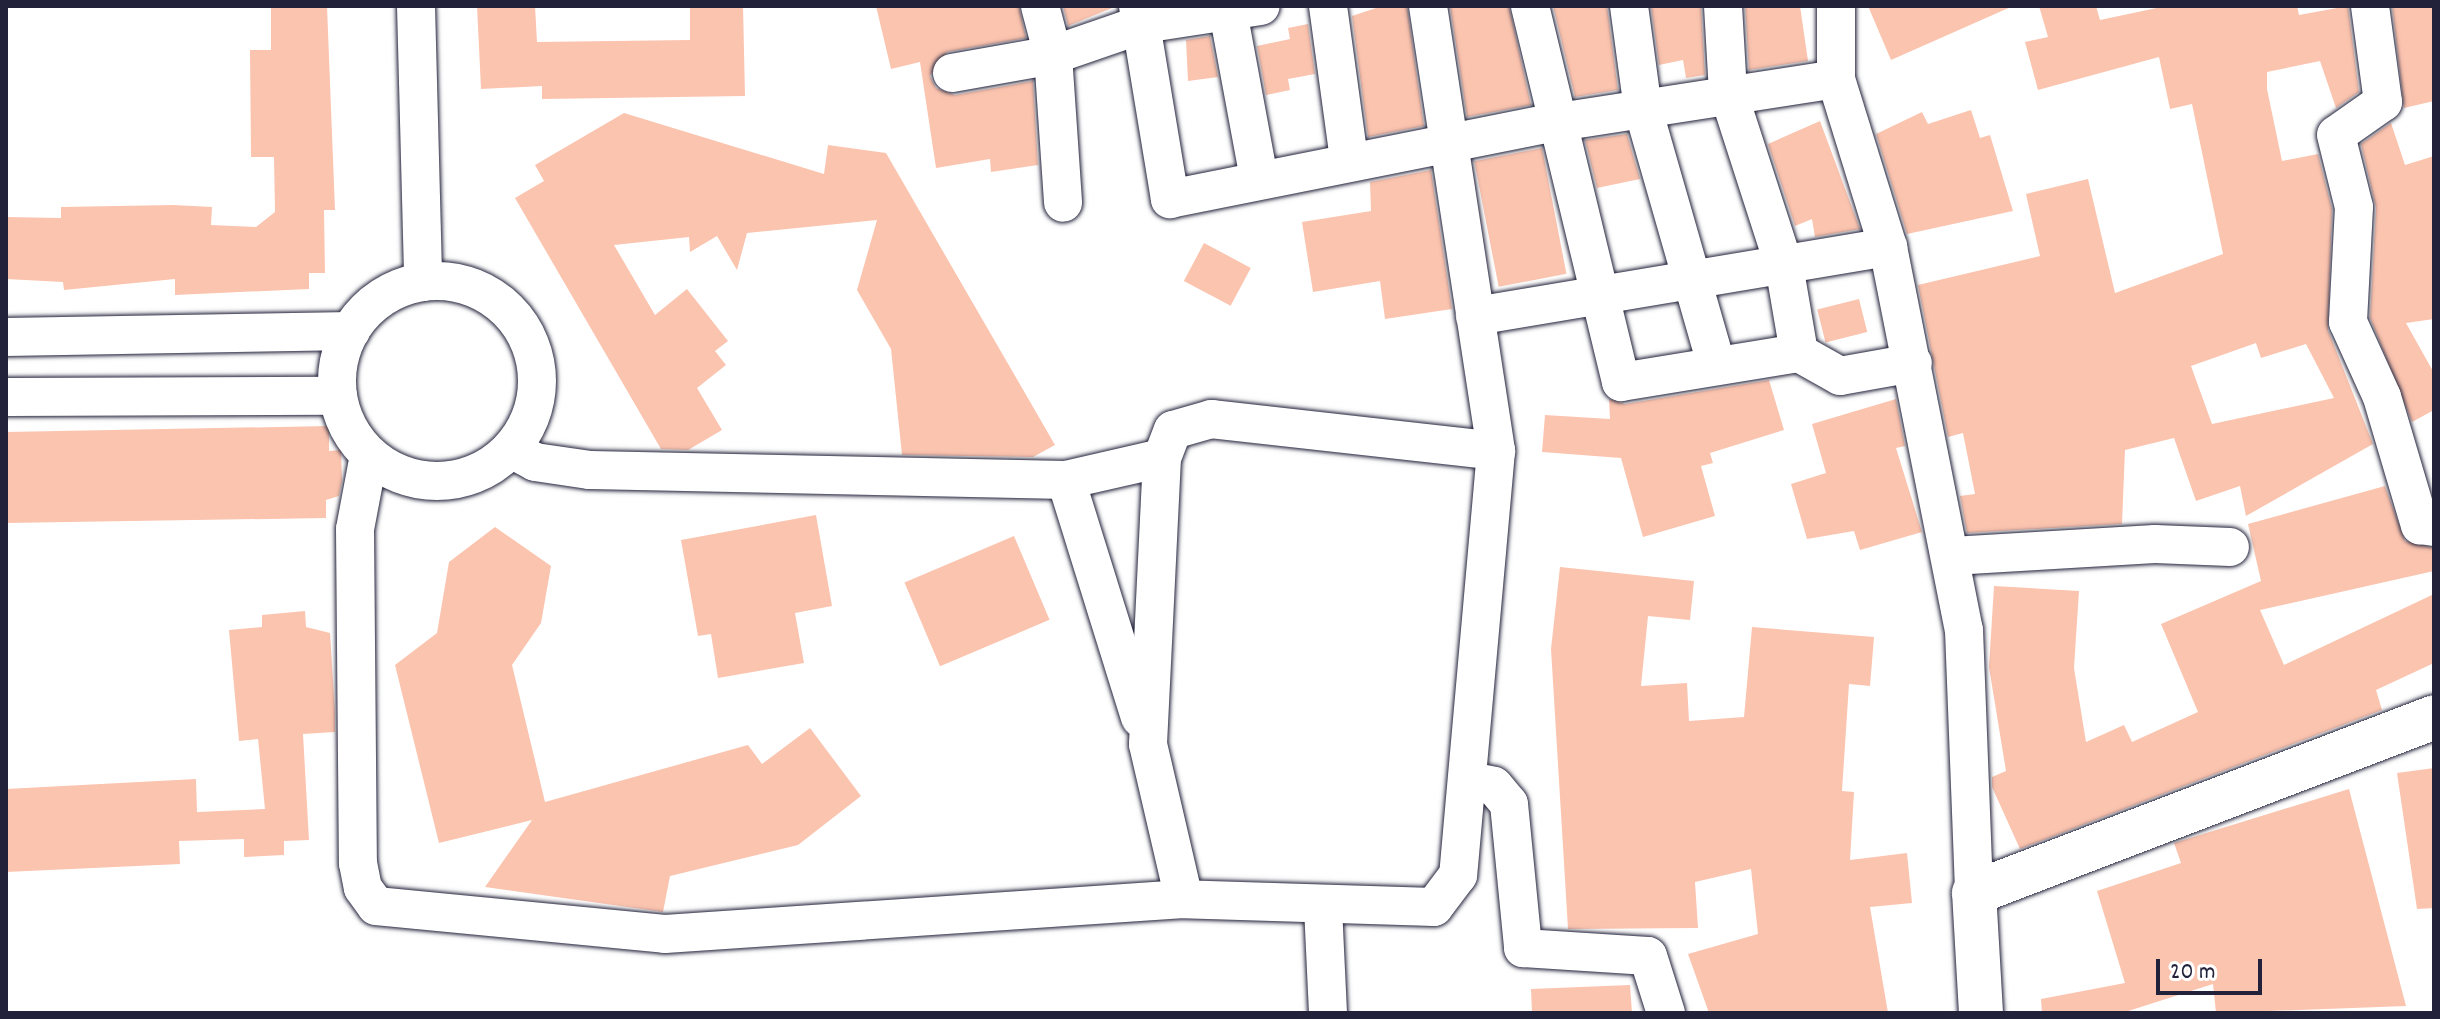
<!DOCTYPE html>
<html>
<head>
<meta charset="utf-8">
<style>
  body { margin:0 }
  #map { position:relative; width:2440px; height:1019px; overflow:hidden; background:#fff; font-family:Dekko,sans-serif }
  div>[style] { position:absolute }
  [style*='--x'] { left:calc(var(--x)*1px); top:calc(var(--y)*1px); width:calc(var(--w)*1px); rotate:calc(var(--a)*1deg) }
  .building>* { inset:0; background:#fbc4af; transform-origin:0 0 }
  .roads { filter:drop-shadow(0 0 2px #22223b) drop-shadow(0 0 2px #22223b) }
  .street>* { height:38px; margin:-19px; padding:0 19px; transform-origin:19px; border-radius:19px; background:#fff }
  .street>.ring { margin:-19px; padding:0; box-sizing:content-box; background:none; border:38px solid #fff; border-radius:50% }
  .secondary>* { height:44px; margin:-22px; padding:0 22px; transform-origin:22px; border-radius:22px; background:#fff }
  span { translate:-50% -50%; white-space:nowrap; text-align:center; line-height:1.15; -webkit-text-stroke:6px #fff; paint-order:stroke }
  .frame { position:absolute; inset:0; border:8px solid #22223b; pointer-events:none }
  .scale { position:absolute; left:2156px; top:959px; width:106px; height:36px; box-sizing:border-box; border:4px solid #22223b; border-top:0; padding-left:10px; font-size:24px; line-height:28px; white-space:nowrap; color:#22223b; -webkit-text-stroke:6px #fff; paint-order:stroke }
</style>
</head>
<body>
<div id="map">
  <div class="building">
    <div style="clip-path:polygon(271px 6px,327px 6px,335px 210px,324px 210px,325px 273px,309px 273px,309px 289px,175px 295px,175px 279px,64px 290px,63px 282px,6px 279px,6px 217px,61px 218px,61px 207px,173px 205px,212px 207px,211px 225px,256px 227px,275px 212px,274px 157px,251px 157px,250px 50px,271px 50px)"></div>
    <div style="clip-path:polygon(477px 6px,535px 6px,537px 42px,690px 40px,690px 6px,743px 6px,745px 96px,542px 99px,542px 86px,481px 89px)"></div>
    <div style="clip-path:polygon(876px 6px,1019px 6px,1026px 38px,947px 52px,930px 76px,936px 88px,955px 95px,1033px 81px,1038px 165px,991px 172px,990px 159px,936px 168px,920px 62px,891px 69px)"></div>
    <div style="clip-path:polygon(1063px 6px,1117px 6px,1068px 26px)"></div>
    <div style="clip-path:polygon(1382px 6px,1407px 6px,1424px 126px,1368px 137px,1352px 16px)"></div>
    <div style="clip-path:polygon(1450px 6px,1509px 6px,1531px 105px,1467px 117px)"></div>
    <div style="clip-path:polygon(1553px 6px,1607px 6px,1618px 90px,1575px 97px)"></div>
    <div style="clip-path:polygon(1651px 6px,1701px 6px,1705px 75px,1686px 78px,1683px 60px,1659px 65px)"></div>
    <div style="clip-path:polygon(1745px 6px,1800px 6px,1808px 61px,1749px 70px)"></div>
    <div style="clip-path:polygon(1868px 6px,2013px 6px,1891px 60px)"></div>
    <div style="clip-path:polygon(evenodd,2039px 6px,2096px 6px,2100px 20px,2166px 6px,2297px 6px,2299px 15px,2348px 6px,2359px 92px,2336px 108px,2320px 61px,2267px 72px,2267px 89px,2282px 161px,2318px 154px,2332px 209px,2328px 330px,2373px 444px,2246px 516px,2240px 486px,2196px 501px,2174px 438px,2125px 450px,2122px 524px,1967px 533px,1960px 496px,1975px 494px,1963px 433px,1948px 437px,1918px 285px,2040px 256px,2026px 194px,2088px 179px,2115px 293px,2223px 254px,2192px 104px,2170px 109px,2159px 57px,2038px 90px,2025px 42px,2048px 37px,2039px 6px,2256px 343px,2261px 358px,2306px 344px,2334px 398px,2212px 424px,2191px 366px,2256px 343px)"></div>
    <div style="clip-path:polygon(2392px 6px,2434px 6px,2434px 101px,2404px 108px)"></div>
    <div style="clip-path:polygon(1308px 24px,1315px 74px,1288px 79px,1290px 90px,1266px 95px,1257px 46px,1290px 39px,1288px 28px)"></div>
    <div style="clip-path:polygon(1210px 36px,1218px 77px,1188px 81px,1186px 40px)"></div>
    <div style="clip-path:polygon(1971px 110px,1980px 138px,1990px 135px,2013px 211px,1907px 234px,1876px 134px,1922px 112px,1928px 124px)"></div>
    <div style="clip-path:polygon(624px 113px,824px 174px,828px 145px,886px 153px,1055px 445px,1033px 457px,902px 455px,891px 349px,857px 290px,877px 220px,747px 233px,737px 270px,717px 236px,690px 252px,689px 237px,614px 245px,655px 315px,687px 289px,728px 341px,715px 351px,726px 365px,697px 388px,722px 430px,688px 450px,661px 449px,515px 198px,544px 181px,535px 165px)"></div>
    <div style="clip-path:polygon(1820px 121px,1860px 229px,1815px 237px,1812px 219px,1795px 226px,1768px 144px)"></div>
    <div style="clip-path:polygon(2391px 123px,2405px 165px,2434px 156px,2434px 319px,2406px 323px,2434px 373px,2434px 410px,2412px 422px,2370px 318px,2376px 208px,2361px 144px)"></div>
    <div style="clip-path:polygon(1627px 134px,1640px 179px,1597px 188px,1585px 140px)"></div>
    <div style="left:1542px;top:148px;width:128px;height:69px;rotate:79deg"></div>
    <div style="clip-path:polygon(1431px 170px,1452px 309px,1385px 319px,1380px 281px,1313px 292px,1302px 222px,1371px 211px,1370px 182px)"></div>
    <div style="left:1204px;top:243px;width:53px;height:43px;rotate:28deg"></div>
    <div style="left:1859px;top:299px;width:34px;height:43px;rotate:76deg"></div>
    <div style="clip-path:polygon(1769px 380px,1784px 430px,1710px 453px,1713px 463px,1701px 466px,1715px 516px,1643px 537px,1621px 458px,1542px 452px,1545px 415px,1610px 419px,1609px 399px,1625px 404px)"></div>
    <div style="clip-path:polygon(1896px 399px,1905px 446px,1896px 448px,1922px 532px,1860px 550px,1854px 531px,1807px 539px,1791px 484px,1826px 473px,1812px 424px)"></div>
    <div style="clip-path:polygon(329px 426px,329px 451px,341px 450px,342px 481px,339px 496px,326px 500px,326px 518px,6px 523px,6px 432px)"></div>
    <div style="clip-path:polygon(2385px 486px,2405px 541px,2434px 548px,2434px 571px,2260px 610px,2284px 665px,2434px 594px,2434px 663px,2376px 690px,2382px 710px,2020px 849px,1992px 787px,1992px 777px,2006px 771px,1989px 667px,1994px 586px,2079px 591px,2074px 668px,2086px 742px,2124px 725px,2132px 742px,2198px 712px,2161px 624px,2261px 581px,2248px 524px)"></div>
    <div style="clip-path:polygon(816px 515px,832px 606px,795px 613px,804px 663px,718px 678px,711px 634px,698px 636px,681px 540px)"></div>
    <div style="clip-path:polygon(495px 527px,551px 566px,541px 623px,512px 665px,545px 802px,748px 745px,762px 764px,810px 728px,861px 796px,798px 845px,670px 876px,663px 912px,485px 887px,532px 820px,439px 843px,395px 665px,437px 633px,449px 562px)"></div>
    <div style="left:1014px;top:536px;width:91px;height:119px;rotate:67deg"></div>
    <div style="clip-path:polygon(1560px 567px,1694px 581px,1690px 620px,1648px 616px,1641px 686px,1687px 683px,1689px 721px,1744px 717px,1752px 627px,1874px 637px,1870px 686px,1849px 684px,1842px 791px,1854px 792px,1850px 860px,1907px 853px,1912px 903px,1870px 907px,1888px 1013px,1709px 1013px,1688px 954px,1758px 934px,1751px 869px,1695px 882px,1698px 928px,1568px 929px,1551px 649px)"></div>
    <div style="clip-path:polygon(305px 611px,306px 627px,330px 633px,335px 712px,335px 732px,303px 734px,309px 840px,284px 841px,284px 855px,244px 857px,244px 839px,179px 841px,180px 864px,6px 872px,6px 789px,196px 779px,197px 812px,265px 809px,258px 739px,239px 741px,229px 630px,262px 627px,262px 615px)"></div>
    <div style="clip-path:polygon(2434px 768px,2434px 908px,2417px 909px,2397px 773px)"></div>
    <div style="clip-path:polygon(2349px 789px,2406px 1006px,2216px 1013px,2213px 984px,2122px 1013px,2042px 1013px,2041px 999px,2125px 983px,2097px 891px,2181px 863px,2174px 843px)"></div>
    <div style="clip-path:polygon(1630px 985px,1632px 1013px,1532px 1013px,1531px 989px)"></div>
  </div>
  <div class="roads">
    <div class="street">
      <div style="--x:416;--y:6;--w:276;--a:88.5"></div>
      <div style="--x:1040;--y:6;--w:51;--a:75.1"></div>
      <div style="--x:1053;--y:55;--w:148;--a:86.1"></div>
      <div style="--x:1138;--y:6;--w:196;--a:80.6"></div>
      <div style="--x:1170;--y:199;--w:389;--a:-11.3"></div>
      <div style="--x:1552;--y:123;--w:287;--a:-8.8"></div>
      <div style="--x:1227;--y:6;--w:176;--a:79.5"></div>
      <div style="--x:1328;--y:6;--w:155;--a:82.2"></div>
      <div style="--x:1428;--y:6;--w:450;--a:81.3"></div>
      <div style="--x:1496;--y:451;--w:426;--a:95.1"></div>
      <div style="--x:1458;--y:875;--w:40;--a:127"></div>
      <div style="--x:1434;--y:907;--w:250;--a:-178.2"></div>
      <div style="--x:1184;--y:899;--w:159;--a:-103.1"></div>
      <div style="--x:1148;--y:744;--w:286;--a:-87.2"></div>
      <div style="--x:1162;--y:458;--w:30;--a:-69"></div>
      <div style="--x:1173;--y:430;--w:40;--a:-16"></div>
      <div style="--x:1211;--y:419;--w:287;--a:6.4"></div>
      <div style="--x:1530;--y:6;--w:387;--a:76.4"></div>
      <div style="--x:1621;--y:382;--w:180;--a:-9.3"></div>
      <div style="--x:1799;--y:353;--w:47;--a:29.3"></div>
      <div style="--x:1840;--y:376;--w:74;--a:-10.1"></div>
      <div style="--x:1629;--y:6;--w:104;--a:82.3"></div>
      <div style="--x:1643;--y:109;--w:264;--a:74"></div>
      <div style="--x:1723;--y:6;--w:86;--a:86.7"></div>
      <div style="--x:1728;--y:92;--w:182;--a:72.1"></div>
      <div style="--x:1784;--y:265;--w:89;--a:80.3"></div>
      <div style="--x:1836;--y:6;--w:73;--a:90"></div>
      <div style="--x:1836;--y:79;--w:176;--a:72.8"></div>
      <div style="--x:1888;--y:247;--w:390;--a:78.8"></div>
      <div style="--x:1964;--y:630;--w:263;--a:87.8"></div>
      <div style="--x:2370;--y:6;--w:97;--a:82.3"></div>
      <div style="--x:2383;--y:102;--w:57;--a:144.9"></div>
      <div style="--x:2336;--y:135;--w:74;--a:76"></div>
      <div style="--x:2354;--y:207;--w:115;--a:93"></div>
      <div style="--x:2348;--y:322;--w:82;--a:65.6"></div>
      <div style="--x:2382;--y:397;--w:134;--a:73.5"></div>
      <div style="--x:2420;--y:525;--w:14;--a:8"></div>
      <div style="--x:952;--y:73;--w:103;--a:-10.1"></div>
      <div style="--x:1053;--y:55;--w:95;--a:-19"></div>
      <div style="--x:1143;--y:24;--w:119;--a:-8.7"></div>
      <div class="ring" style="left:337px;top:281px;width:162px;height:162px"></div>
      <div style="--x:1475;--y:316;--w:419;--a:-9.5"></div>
      <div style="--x:6;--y:337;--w:345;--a:-1"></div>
      <div style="--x:6;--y:397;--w:332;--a:-0.2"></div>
      <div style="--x:511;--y:449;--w:27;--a:28"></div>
      <div style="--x:535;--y:462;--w:56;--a:8.3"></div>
      <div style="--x:590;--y:470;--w:476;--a:1.2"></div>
      <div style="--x:1066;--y:480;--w:98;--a:-12.9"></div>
      <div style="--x:369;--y:455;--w:75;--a:100.7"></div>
      <div style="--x:355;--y:529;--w:334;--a:89.5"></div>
      <div style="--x:358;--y:863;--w:25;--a:79"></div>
      <div style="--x:363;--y:888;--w:22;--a:54"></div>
      <div style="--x:376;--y:906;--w:290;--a:5.5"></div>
      <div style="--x:665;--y:934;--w:520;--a:-3.86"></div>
      <div style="--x:1066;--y:480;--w:249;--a:72.7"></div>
      <div style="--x:1952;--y:556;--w:203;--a:-3.4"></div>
      <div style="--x:2155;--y:544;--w:75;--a:2.3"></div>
      <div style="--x:1469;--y:781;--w:25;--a:11"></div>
      <div style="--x:1494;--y:786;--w:23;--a:50"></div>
      <div style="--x:1509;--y:804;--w:145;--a:84.4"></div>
      <div style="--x:1523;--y:948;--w:125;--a:3.7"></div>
      <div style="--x:1648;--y:956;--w:60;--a:72.5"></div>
      <div style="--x:1323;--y:907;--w:106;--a:87.3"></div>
    </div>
    <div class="secondary">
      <div style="--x:1981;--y:1013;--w:120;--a:-93.3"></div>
      <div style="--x:1974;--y:893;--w:493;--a:-20.9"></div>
    </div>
  </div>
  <div class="frame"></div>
  <div class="scale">20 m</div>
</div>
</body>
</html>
